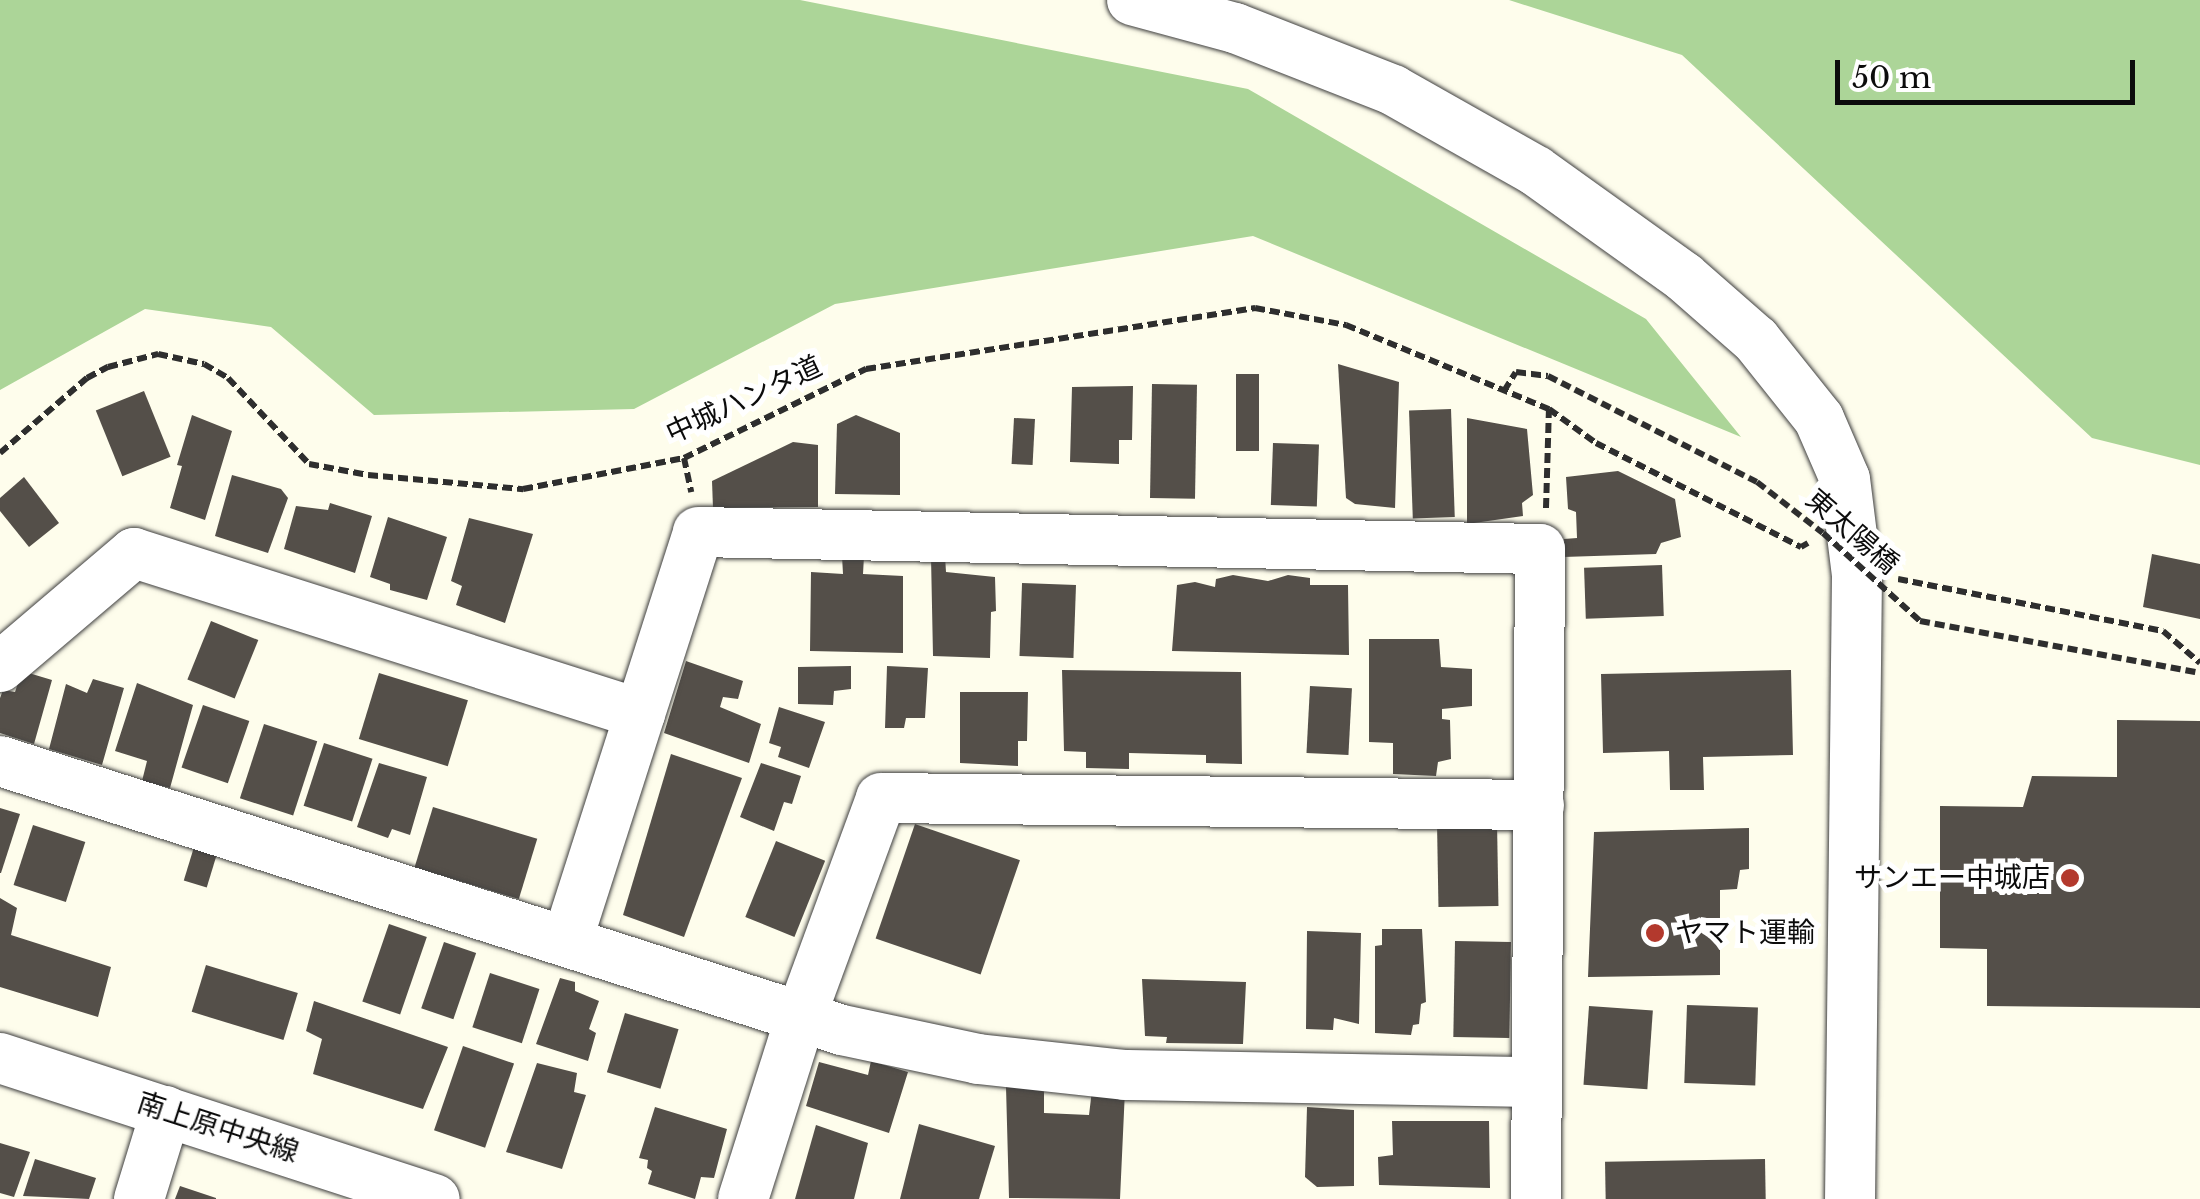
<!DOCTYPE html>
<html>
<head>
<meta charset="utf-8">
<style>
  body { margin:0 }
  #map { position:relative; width:2200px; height:1199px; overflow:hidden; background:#fefdec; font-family:"Libre Baskerville","Noto Sans JP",serif }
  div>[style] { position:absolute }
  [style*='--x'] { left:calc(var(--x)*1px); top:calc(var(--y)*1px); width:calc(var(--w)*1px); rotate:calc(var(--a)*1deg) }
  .forest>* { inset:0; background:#acd598 }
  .building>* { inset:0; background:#544f49; transform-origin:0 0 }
  .path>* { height:6px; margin-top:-3px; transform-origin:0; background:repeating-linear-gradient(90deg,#2e2e2e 0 10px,transparent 0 15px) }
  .roads { filter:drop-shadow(0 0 2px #3f3f3f) drop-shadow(0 0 2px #3f3f3f) }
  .minor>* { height:50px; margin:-25px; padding:0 25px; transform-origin:25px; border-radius:25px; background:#fff }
  .path-bridge>* { height:6px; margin-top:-3px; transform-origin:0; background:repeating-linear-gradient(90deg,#2e2e2e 0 10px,transparent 0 15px) }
  .dots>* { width:28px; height:28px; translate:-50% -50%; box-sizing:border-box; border:5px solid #fff; border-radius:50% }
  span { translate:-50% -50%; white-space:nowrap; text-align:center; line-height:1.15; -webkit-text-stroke:10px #fff; paint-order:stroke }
  .street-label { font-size:28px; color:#0c0c0c }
  .poi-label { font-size:28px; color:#0c0c0c }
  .right { translate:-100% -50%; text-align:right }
  .left { translate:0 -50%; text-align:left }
  .scale { position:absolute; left:1835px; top:60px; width:300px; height:45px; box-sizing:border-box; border:5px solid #0c0c0c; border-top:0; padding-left:12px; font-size:30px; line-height:35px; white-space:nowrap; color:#0c0c0c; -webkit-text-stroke:8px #fff; paint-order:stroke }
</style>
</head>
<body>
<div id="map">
  <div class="forest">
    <div style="clip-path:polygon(0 0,800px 0,1248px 89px,1646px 319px,1741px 437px,1253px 236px,835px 304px,634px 409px,374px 415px,271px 327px,145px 309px,0 390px)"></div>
    <div style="clip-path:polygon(1509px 0,2200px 0,2200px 465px,2092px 438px,1682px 55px)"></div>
  </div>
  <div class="building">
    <div style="clip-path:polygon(1338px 364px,1399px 382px,1395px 508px,1355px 504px,1346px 498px)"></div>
    <div style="left:1259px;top:374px;width:77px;height:23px;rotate:90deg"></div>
    <div style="left:1152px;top:384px;width:45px;height:114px;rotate:1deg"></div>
    <div style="clip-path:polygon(1133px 386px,1132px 440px,1119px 440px,1119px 464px,1070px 462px,1072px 387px)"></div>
    <div style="left:144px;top:391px;width:71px;height:52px;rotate:68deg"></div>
    <div style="left:1451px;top:409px;width:108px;height:42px;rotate:88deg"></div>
    <div style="clip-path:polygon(192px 415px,232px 431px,205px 520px,170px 508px,182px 466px,177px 465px)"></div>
    <div style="clip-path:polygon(856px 415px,900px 433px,900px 495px,835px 494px,837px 424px)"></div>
    <div style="left:1014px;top:418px;width:21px;height:46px;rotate:3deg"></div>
    <div style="clip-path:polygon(1467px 418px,1527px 429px,1533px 495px,1522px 503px,1523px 516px,1467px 524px)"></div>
    <div style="clip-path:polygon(793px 442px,818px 445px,818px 507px,713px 508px,712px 481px)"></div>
    <div style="left:1273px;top:443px;width:46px;height:62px;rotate:2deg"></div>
    <div style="clip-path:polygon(1618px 471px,1675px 499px,1681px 537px,1661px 543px,1656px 554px,1563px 557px,1564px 539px,1577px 538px,1576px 512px,1568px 509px,1566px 477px)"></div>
    <div style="clip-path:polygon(232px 475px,281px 489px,288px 498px,268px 553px,215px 536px)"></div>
    <div style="clip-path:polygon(24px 477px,59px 523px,29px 547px,0 511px,0 498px)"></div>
    <div style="clip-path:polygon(330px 503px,372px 516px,355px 573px,284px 549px,296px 506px,328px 510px)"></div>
    <div style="clip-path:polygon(388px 517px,447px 537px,427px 600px,390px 590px,390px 584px,370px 577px)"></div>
    <div style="clip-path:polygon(469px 518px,533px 534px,505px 623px,456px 605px,462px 586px,451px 581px)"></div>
    <div style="clip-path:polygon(2152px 554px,2200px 564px,2200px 619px,2143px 607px)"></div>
    <div style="clip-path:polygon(842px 556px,864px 556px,863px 574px,903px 576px,903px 653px,810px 651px,811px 572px,843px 574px)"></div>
    <div style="clip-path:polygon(945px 556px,946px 572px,995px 577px,996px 611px,991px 612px,990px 658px,933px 656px,931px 557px)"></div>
    <div style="left:1662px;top:565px;width:51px;height:78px;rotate:88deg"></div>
    <div style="clip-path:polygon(1233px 575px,1268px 581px,1288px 575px,1310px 578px,1310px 585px,1348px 585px,1349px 655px,1172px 651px,1177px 585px,1195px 582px,1215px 587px,1216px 579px)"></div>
    <div style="left:1076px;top:585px;width:73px;height:54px;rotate:92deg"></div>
    <div style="left:211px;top:621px;width:51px;height:63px;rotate:22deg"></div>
    <div style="clip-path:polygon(1369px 639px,1439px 639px,1441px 667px,1472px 669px,1472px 706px,1442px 709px,1442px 719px,1450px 720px,1451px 759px,1438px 762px,1436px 776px,1393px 774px,1393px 743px,1369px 742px)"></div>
    <div style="clip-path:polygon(686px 661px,743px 681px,738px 699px,723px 697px,720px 707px,761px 724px,749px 763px,664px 733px)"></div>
    <div style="clip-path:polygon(851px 666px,851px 689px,834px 691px,833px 705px,798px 704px,798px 667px)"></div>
    <div style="clip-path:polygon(887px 666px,928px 668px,925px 718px,906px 718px,904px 728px,885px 728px)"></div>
    <div style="clip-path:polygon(1062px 670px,1241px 672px,1242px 764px,1206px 763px,1206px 755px,1129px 753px,1129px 769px,1086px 768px,1086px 752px,1064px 751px)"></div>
    <div style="clip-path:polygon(1791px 670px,1793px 755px,1703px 757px,1704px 790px,1670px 790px,1669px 751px,1603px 753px,1601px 674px)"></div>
    <div style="clip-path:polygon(22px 671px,52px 680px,34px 744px,0 733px,0 698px,3px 690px,15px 692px)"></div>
    <div style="left:379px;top:673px;width:93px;height:69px;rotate:17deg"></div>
    <div style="clip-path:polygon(93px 679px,124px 688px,102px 765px,49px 749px,66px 684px,87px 693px)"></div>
    <div style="clip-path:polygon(137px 683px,193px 705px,170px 788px,142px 781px,147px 761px,115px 751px)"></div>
    <div style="left:1310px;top:686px;width:42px;height:67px;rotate:3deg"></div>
    <div style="clip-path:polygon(960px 692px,1028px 692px,1027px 741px,1018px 741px,1018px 766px,960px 763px)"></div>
    <div style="left:203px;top:705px;width:49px;height:66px;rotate:19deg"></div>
    <div style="clip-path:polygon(779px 707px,825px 722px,809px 768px,778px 757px,781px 747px,769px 743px)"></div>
    <div style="clip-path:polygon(2117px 720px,2200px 721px,2200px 1008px,1987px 1006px,1987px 949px,1940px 948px,1940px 806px,2023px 807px,2032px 776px,2117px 777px)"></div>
    <div style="left:264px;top:724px;width:56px;height:78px;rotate:18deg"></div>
    <div style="left:324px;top:743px;width:51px;height:66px;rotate:18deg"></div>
    <div style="clip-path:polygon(671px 754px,742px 778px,684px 937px,623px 915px)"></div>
    <div style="clip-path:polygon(379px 763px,427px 777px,410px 835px,392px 829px,388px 838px,357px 827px)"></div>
    <div style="clip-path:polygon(761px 763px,801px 776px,792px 804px,784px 802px,774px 831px,740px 817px)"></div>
    <div style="left:433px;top:807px;width:109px;height:63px;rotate:17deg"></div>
    <div style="clip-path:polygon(0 808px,20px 814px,1px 873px,0 873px)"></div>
    <div style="left:1497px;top:822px;width:84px;height:60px;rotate:89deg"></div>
    <div style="left:915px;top:824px;width:111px;height:121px;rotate:19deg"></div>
    <div style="left:33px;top:825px;width:55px;height:63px;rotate:18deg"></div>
    <div style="clip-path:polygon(1749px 828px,1749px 869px,1740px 870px,1737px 889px,1720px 890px,1720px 975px,1588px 977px,1594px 832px)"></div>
    <div style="left:776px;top:841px;width:53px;height:82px;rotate:22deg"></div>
    <div style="left:194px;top:847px;width:24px;height:35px;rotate:17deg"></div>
    <div style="clip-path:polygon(0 898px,17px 908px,11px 935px,111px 967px,98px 1017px,0 987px)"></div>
    <div style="left:389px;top:924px;width:40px;height:82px;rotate:19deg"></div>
    <div style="clip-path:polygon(1382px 929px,1422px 929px,1426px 1002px,1421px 1004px,1419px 1024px,1413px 1025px,1411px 1035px,1375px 1033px,1375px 946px,1382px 945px)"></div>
    <div style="clip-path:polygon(1307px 931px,1361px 933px,1359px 1024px,1334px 1018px,1333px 1030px,1306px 1029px)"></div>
    <div style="left:1455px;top:941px;width:56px;height:96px;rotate:1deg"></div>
    <div style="left:444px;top:942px;width:34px;height:70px;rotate:19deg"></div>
    <div style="left:206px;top:965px;width:96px;height:49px;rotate:17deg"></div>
    <div style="left:490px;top:973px;width:52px;height:57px;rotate:18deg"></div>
    <div style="clip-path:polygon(560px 978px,575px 982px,575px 991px,599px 1001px,589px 1029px,596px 1033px,588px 1061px,536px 1044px)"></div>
    <div style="clip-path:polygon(1142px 979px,1246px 982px,1243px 1044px,1166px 1043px,1167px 1037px,1145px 1036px)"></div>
    <div style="clip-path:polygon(314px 1001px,448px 1047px,423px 1109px,313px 1074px,322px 1039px,306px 1031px)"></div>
    <div style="left:1687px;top:1005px;width:71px;height:78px;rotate:2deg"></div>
    <div style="left:1589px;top:1006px;width:64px;height:79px;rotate:4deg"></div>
    <div style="left:625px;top:1013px;width:56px;height:62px;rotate:17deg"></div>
    <div style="left:463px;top:1046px;width:54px;height:89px;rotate:19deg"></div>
    <div style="clip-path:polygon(871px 1061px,908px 1072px,889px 1133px,806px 1106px,819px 1062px,868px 1075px)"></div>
    <div style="clip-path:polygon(537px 1063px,577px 1073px,574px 1092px,586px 1095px,562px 1169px,506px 1152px)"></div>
    <div style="clip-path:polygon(1006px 1087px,1044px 1087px,1044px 1113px,1089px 1115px,1092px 1090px,1125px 1090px,1120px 1199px,1009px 1198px)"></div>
    <div style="clip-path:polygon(655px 1107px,727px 1129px,714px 1178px,701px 1177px,695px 1199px,648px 1184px,652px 1171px,647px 1168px,648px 1160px,639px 1158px)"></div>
    <div style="clip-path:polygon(1307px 1107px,1354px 1110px,1354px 1186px,1317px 1187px,1305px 1177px)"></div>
    <div style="clip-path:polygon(1392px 1121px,1489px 1121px,1490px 1188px,1379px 1185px,1378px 1157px,1393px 1155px)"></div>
    <div style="clip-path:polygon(919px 1124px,995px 1146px,979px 1199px,900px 1199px)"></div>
    <div style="clip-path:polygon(816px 1125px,868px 1143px,854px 1199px,795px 1199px)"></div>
    <div style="clip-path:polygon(0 1143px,30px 1152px,14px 1197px,0 1193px)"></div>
    <div style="clip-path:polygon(35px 1159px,96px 1178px,89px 1199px,23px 1196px)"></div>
    <div style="left:1765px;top:1159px;width:40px;height:160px;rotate:89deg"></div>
    <div style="clip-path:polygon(180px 1186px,216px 1198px,216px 1199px,175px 1199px)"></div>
  </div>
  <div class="path">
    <div style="--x:0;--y:453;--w:115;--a:-40.8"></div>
    <div style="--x:87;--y:378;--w:24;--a:-28"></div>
    <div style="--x:108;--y:367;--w:52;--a:-14.6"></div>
    <div style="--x:158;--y:354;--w:47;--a:12.3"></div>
    <div style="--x:204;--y:364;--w:28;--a:30"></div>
    <div style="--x:228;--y:378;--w:118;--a:46.7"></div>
    <div style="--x:309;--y:464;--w:60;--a:10.6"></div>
    <div style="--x:368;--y:475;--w:156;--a:5.2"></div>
    <div style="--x:523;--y:489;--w:164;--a:-10.9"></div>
    <div style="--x:684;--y:458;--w:203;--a:-26.1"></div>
    <div style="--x:866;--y:369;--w:394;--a:-8.9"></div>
    <div style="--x:1255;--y:308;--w:93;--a:10.6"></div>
    <div style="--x:1346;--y:325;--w:220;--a:22.5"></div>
    <div style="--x:1549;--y:409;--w:58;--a:35.9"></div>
    <div style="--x:1596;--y:443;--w:230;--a:26.9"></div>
    <div style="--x:1801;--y:547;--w:8;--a:-30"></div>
    <div style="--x:684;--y:458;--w:35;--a:78"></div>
    <div style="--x:1546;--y:508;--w:99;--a:-88.3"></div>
    <div style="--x:1898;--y:579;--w:270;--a:11.1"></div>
    <div style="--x:2163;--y:631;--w:49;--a:40.9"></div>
  </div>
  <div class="roads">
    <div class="minor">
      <div style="--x:1132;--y:0;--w:107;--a:15.2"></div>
      <div style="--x:1235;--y:28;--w:170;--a:21.4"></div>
      <div style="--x:1393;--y:90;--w:164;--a:29.5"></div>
      <div style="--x:1536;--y:171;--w:182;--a:35.6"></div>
      <div style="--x:1684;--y:277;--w:96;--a:41.2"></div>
      <div style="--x:1756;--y:340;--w:101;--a:51.4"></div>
      <div style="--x:1819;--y:419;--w:65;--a:66.6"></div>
      <div style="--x:1845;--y:479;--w:97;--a:82.9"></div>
      <div style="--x:1857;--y:575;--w:624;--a:90.64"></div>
      <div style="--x:0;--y:667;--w:176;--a:-40.4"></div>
      <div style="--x:134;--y:553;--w:531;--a:17.65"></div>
      <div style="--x:0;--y:761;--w:884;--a:17.72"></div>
      <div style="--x:842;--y:1030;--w:139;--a:12"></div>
      <div style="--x:978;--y:1059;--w:148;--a:6.2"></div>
      <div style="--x:1125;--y:1075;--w:412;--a:1"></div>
      <div style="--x:567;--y:941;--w:429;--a:-72.2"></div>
      <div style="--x:698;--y:532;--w:842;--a:1.16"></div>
      <div style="--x:1540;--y:549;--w:650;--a:90.35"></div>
      <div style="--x:0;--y:1058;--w:457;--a:18"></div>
      <div style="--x:139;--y:1199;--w:92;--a:-72.9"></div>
      <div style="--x:743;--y:1199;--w:192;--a:-72.4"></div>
      <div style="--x:801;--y:1016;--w:232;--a:-69.8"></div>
      <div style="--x:881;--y:798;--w:658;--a:0.61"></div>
    </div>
  </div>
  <div class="path-bridge">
    <div style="--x:1504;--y:391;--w:22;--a:-58"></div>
    <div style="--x:1516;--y:372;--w:32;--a:7"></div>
    <div style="--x:1548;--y:376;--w:234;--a:26.9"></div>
    <div style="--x:1757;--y:482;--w:83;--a:37.7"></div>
    <div style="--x:1823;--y:533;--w:131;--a:42.2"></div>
    <div style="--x:1920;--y:621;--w:285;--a:10.5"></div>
  </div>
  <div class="dots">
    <div style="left:2070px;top:878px;background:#b3392d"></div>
    <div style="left:1655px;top:933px;background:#b3392d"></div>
  </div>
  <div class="street-label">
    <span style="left:744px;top:400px;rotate:-25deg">中城ハンタ道</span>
    <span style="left:1852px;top:532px;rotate:41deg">東太陽橋</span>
    <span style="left:218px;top:1128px;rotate:18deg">南上原中央線</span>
  </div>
  <div class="poi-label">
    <span class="right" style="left:2050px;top:878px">サンエー中城店</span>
    <span class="left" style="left:1675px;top:933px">ヤマト運輸</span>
  </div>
  <div class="scale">50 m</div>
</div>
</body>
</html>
